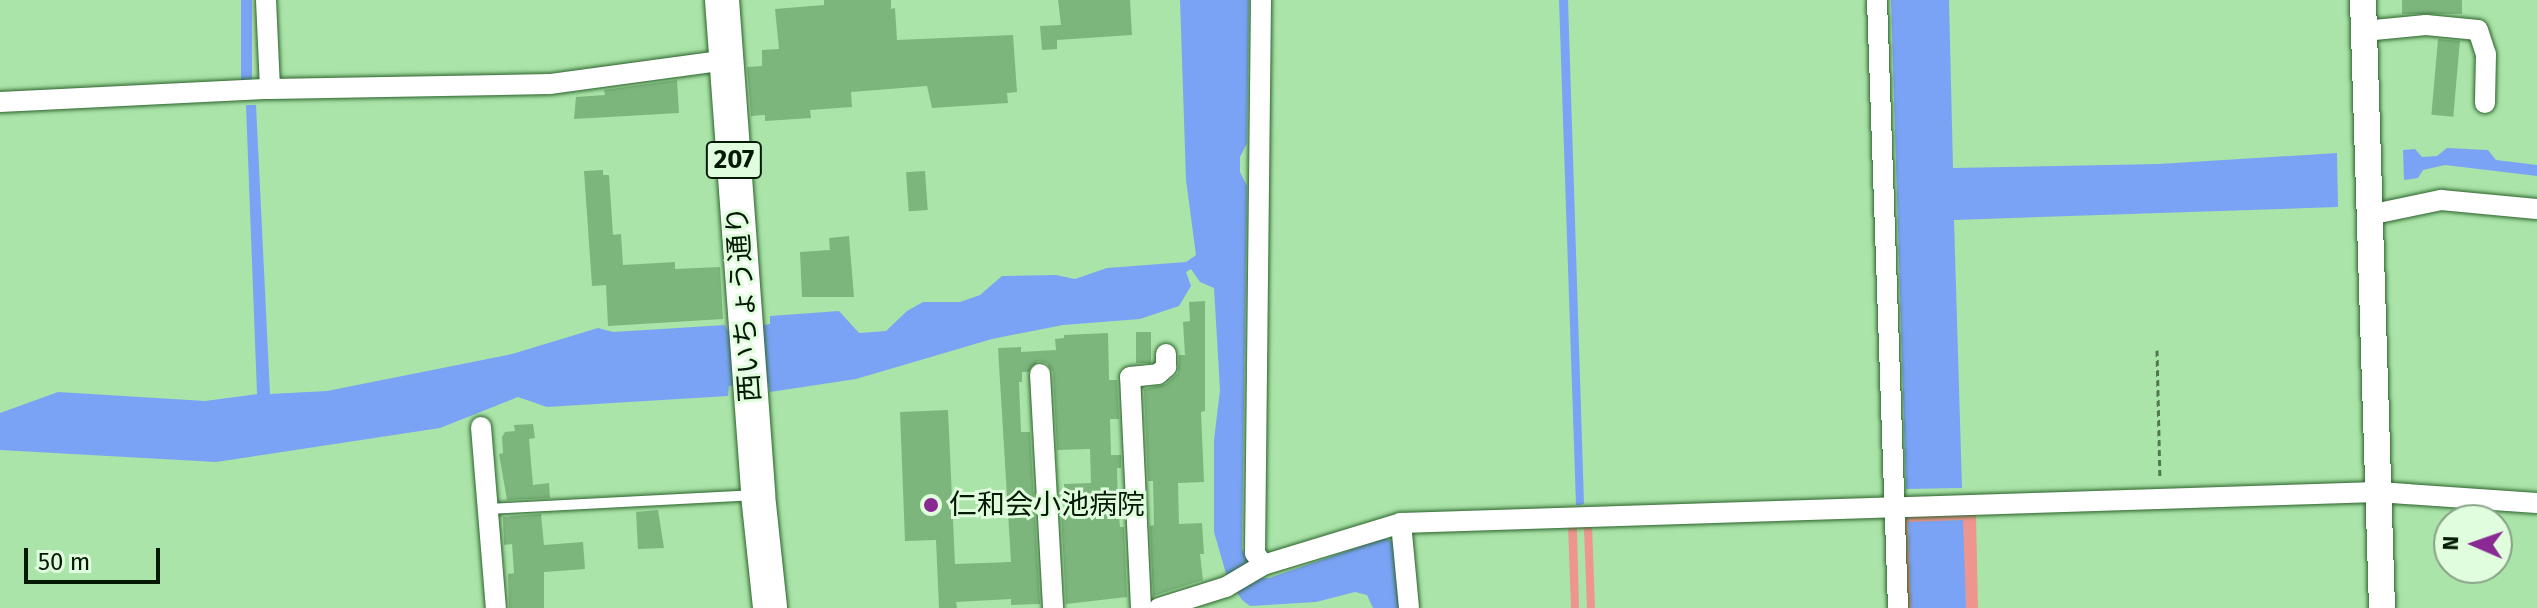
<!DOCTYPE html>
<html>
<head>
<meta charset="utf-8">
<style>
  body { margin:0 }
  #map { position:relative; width:2537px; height:608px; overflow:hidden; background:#aae4a8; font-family:"Fira Sans","Noto Sans JP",sans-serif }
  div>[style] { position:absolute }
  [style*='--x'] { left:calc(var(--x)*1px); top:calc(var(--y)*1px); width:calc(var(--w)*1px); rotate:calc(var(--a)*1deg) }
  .green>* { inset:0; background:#ef9590 }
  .water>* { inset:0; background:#7ba3f5; transform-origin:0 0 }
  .building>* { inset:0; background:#7db67c; transform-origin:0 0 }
  .path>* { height:3px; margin-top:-1.5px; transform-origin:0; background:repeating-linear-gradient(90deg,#507750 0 6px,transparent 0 10px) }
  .roads { filter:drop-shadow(0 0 2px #2c632d) drop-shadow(0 0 2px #2c632d) }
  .lane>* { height:10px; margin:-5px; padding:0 5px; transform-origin:5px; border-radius:5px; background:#fff }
  .street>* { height:20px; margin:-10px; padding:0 10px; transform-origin:10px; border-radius:10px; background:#fff }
  .secondary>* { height:26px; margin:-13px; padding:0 13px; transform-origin:13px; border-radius:13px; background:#fff }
  .highway>* { height:34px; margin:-17px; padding:0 17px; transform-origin:17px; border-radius:17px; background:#fff }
  .dots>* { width:22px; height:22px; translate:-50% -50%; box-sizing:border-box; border:4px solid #e0fdde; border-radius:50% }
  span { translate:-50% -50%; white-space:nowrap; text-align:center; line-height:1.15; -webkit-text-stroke:6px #e0fdde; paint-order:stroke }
  .shield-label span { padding:2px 6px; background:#e0fdde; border:2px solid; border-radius:6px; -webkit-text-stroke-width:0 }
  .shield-label { font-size:26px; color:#041a04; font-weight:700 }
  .street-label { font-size:28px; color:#041a04 }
  .poi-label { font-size:28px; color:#041a04 }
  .left { translate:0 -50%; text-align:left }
  .north { position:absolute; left:2433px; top:504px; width:80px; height:80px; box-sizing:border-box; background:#e0fdde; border:2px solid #88a287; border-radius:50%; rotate:272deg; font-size:22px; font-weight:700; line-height:32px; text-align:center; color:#041a04 }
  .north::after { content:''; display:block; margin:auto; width:28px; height:36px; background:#892a93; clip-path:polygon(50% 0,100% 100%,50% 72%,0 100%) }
  .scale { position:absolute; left:24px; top:548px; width:136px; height:36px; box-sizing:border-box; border:4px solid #041a04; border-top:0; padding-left:10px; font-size:24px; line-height:28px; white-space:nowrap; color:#041a04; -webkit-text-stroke:6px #e0fdde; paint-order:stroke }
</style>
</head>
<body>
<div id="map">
  <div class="green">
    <div style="clip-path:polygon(1886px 515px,1976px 515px,1978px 608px,1966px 608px,1962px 520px,1908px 523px,1912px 608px,1890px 608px)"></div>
    <div style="clip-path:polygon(1568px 525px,1592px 525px,1595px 608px,1587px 608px,1584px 529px,1577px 528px,1579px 608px,1571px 608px)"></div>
  </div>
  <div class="water">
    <div style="left:241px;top:0;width:11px;height:80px"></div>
    <div style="clip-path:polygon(1180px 0,1249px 0,1247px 143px,1240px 157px,1240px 172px,1247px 186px,1242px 549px,1258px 578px,1269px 578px,1385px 538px,1393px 542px,1401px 608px,1373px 608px,1367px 595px,1355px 592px,1316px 602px,1250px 606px,1242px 600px,1227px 577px,1214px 532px,1214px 440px,1220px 390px,1214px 288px,1200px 282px,1191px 269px,1186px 272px,1191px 286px,1179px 306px,1140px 319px,1063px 325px,992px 339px,856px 379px,770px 392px,768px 382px,729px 386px,728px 396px,547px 407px,518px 397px,440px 428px,216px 462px,0 450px,0 413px,58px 392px,205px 401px,257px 394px,246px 105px,256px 105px,270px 394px,327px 391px,512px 354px,598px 328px,613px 332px,725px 325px,728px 331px,770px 324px,770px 316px,839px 311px,859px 333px,886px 331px,907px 311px,923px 302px,960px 302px,980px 295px,1002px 276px,1056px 275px,1075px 279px,1107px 268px,1186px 262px,1196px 255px,1186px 180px)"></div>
    <div style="clip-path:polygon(1559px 0,1568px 0,1584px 504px,1580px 505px,1576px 505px)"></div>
    <div style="clip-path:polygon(1891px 0,1949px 0,1953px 168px,2159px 164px,2337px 153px,2338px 207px,1954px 220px,1962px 488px,1906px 489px)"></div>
    <div style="clip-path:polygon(2447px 148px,2488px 150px,2496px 160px,2537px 165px,2537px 176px,2445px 165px,2423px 170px,2418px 178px,2404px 180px,2403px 150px,2415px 149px,2422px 157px,2437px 156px)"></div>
    <div style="left:1963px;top:520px;width:88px;height:55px;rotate:88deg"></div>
  </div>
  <div class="building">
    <div style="clip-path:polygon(824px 0,891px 0,891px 9px,895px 8px,897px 40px,1013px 35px,1017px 92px,1007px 93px,1008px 103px,932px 108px,927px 86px,851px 92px,852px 107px,810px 110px,811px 118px,765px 121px,765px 115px,751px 116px,747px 67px,762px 66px,762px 50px,779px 49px,775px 9px,824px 5px)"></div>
    <div style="clip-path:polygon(1058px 0,1130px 0,1132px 35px,1057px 40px,1057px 49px,1042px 50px,1040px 26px,1061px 25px)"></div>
    <div style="left:2402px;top:0;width:60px;height:14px"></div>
    <div style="left:2438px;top:39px;width:22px;height:76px;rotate:5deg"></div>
    <div style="clip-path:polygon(677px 80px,679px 113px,574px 119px,576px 97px,605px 95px,604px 90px)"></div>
    <div style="clip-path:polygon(603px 170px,603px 175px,609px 175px,613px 235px,621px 234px,623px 265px,675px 262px,675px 269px,720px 267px,723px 319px,608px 326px,606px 285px,592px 286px,584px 171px)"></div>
    <div style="left:925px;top:171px;width:39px;height:19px;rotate:86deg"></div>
    <div style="clip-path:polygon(849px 236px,854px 297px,802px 297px,800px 252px,830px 250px,829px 238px)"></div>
    <div style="clip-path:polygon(1205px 301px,1205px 411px,1201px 412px,1204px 482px,1178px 483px,1179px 524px,1202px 523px,1204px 554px,1200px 554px,1203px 580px,1153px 596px,1150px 526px,1154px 525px,1153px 481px,1148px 481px,1144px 389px,1166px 384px,1178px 373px,1179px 355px,1185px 355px,1183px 322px,1190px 321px,1189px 302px)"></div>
    <div style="left:1136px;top:332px;width:15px;height:31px"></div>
    <div style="clip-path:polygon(1108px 333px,1109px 380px,1117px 380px,1119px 419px,1110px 419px,1111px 455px,1121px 455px,1121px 468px,1117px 468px,1118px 505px,1120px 527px,1124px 527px,1127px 597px,1066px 604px,1061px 511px,1065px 511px,1064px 484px,1091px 483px,1090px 449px,1057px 450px,1053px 372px,1047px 363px,1038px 361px,1028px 372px,1022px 372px,1022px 382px,1019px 382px,1021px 432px,1030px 432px,1040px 604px,1011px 605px,1011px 599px,956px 602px,957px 608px,939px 608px,936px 540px,905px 541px,900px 412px,948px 410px,955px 564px,1011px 562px,998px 348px,1021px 347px,1021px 352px,1056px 350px,1055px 339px,1064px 338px,1064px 335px)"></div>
    <div style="clip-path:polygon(533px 424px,535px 438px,529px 439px,533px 485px,549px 483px,550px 498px,507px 500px,499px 454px,503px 453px,502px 437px,505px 432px,515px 431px,514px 425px)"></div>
    <div style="clip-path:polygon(658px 510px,664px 548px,638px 549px,636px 512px)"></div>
    <div style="clip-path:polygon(541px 514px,544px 545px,583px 542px,585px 569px,544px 572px,544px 608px,509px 608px,508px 574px,514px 573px,512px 544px,504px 545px,503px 517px)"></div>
  </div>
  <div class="path">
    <div style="--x:2157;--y:350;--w:129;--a:88.7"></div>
  </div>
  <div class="roads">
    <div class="lane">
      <div style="--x:488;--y:509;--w:264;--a:-3"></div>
    </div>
    <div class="street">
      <div style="--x:266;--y:0;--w:89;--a:87.4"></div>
      <div style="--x:1261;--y:0;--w:553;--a:90.62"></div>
      <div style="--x:1255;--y:553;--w:14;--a:56"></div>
      <div style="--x:1877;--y:0;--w:608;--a:88.02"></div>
      <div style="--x:2364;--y:31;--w:62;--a:-5.5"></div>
      <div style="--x:2426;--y:25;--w:52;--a:5.5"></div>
      <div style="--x:2478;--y:30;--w:25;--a:72"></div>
      <div style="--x:2486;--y:54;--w:49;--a:91.2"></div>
      <div style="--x:0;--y:102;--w:270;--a:-2.8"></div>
      <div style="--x:270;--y:89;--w:280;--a:-1"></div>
      <div style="--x:550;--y:84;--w:179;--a:-7.7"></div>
      <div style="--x:2369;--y:215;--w:74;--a:-11.8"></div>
      <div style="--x:2441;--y:200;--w:96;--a:5.4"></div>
      <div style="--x:1040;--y:374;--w:234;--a:86.8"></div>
      <div style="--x:481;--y:427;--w:182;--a:85.3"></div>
      <div style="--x:1401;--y:523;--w:85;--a:84.6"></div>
      <div style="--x:1141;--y:608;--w:231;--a:-92.7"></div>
      <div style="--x:1130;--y:377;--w:28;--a:-6"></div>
      <div style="--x:1158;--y:374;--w:11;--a:-41"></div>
      <div style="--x:1166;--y:367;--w:13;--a:-90"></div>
      <div style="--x:1159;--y:608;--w:70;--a:-17.4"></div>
      <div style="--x:1226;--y:587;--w:43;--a:-30.7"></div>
      <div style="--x:1263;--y:565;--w:144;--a:-16.9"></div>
      <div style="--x:1401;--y:523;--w:977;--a:-1.82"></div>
      <div style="--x:2378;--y:492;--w:159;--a:4"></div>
    </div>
    <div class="secondary">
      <div style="--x:2363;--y:0;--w:608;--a:88.21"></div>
    </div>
    <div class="highway">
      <div style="--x:722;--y:0;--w:496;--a:85.8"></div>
      <div style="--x:758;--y:495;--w:114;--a:83.9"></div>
    </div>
  </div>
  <div class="dots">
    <div style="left:931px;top:505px;background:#892a93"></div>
  </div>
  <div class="shield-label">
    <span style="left:734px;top:160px">207</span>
  </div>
  <div class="street-label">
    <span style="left:744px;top:304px;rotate:-94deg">西いちょう通り</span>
  </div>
  <div class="poi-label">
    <span class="left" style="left:949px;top:505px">仁和会小池病院</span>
  </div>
  <div class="north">N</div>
  <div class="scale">50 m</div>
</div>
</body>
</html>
